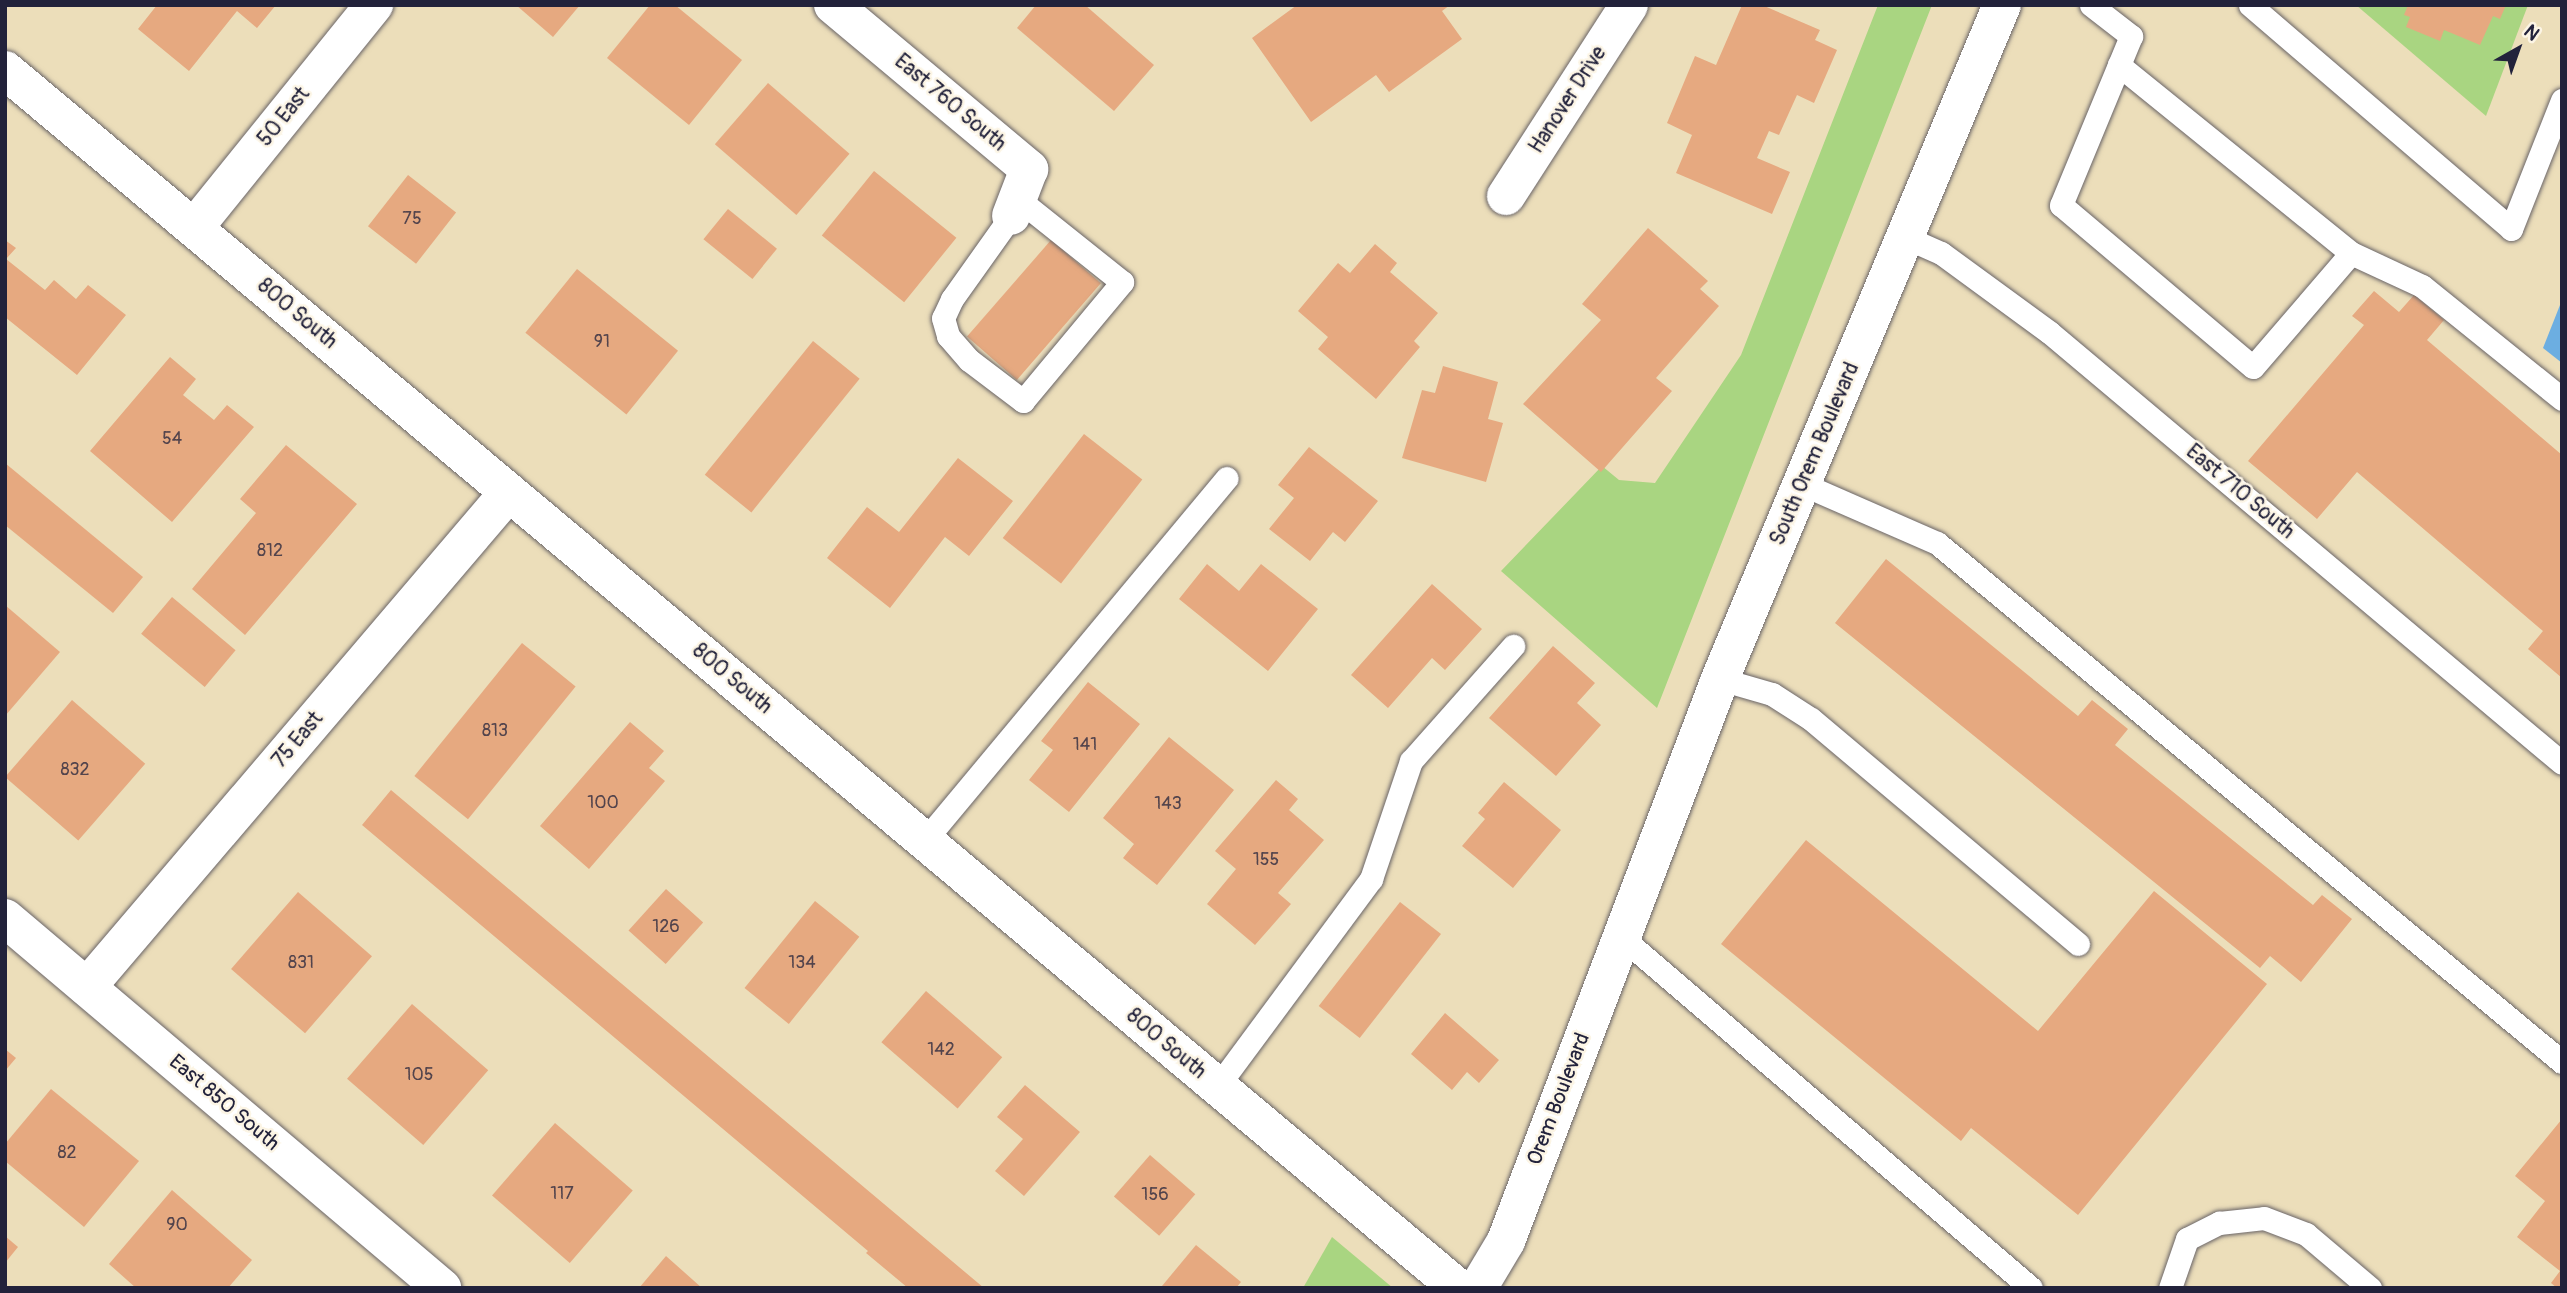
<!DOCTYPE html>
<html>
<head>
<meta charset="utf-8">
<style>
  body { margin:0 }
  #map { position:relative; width:2567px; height:1293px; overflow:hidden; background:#ecdeba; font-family:Pangolin,sans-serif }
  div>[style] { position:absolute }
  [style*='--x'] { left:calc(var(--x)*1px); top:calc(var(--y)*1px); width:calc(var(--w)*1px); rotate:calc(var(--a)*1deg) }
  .green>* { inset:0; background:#a9d581 }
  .water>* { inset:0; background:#6caee1 }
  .building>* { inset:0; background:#e6a980; transform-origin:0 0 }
  .roads { filter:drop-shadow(0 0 2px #696467) drop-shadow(0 0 2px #696467) }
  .service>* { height:23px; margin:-11.5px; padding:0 11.5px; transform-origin:11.5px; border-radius:11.5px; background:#fff }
  .minor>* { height:38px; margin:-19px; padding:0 19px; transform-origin:19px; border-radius:19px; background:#fff }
  .tertiary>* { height:38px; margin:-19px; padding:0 19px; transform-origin:19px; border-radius:19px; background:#fff }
  .secondary>* { height:38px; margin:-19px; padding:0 19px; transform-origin:19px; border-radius:19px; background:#fff }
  span { translate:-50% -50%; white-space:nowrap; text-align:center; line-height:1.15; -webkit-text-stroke:5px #fcf5e5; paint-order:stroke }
  .number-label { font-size:18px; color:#53444c }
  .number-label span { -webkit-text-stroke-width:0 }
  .street-label { font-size:21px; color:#22223b }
  .frame { position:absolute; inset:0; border:7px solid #22223b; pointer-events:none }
  .north { position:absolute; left:2483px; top:14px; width:70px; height:70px; -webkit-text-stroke:5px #fcf5e5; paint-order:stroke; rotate:40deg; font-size:19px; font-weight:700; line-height:28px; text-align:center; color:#22223b }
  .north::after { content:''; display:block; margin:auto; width:24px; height:32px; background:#22223b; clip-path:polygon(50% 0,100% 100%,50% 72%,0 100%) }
</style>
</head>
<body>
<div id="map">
  <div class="green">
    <div style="clip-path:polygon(1878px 5px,1932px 5px,1657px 708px,1501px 571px,1602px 466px,1619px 480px,1655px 483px,1741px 355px)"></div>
    <div style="clip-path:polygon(2356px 5px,2528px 5px,2486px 116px)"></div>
    <div style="clip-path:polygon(1332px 1237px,1393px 1288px,1303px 1288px)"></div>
  </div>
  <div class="water">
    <div style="clip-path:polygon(2562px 300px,2562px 363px,2543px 348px)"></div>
  </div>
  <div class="building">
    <div style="clip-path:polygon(157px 5px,276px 5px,257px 28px,237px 11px,189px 71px,138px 29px)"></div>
    <div style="clip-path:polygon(516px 5px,580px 5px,553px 37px)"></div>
    <div style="clip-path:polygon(650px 5px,675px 5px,742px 60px,689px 125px,607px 58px)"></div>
    <div style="clip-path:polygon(1036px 5px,1085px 5px,1154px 65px,1114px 111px,1017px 28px)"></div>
    <div style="clip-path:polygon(1297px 5px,1450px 5px,1442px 11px,1462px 39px,1389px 92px,1376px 75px,1311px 122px,1252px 38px)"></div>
    <div style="clip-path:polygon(1742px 5px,1762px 5px,1820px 30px,1815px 40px,1837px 50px,1814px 103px,1797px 95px,1779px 135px,1769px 131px,1757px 158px,1790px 172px,1772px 214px,1676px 173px,1692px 135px,1667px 123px,1695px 56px,1716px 65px)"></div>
    <div style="clip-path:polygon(2408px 5px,2506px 5px,2500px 19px,2493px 16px,2480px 45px,2444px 30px,2440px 41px,2406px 27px,2410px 17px,2404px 15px)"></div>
    <div style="left:768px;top:83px;width:108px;height:81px;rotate:41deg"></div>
    <div style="left:874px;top:171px;width:106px;height:83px;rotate:39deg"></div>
    <div style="left:408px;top:175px;width:61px;height:65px;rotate:38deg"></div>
    <div style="left:728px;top:209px;width:63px;height:39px;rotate:39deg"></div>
    <div style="clip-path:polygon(1648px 228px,1708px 281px,1700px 289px,1719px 306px,1656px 378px,1672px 391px,1601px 472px,1523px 404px,1601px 320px,1582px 304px)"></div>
    <div style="clip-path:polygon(5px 240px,16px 248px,6px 259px,45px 290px,54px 280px,76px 299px,88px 285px,126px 315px,77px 375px,5px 317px)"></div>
    <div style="left:1051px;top:240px;width:66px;height:128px;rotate:41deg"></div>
    <div style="clip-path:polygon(1375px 244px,1397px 263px,1390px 272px,1438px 313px,1414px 341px,1420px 347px,1376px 399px,1318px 349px,1328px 337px,1298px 311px,1338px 263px,1350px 273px)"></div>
    <div style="left:577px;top:269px;width:130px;height:82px;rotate:39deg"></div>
    <div style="clip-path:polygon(2374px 291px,2399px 312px,2414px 295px,2444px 320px,2427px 340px,2562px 455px,2562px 678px,2528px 649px,2543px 631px,2357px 472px,2317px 519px,2248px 461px,2364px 325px,2352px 316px)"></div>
    <div style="left:813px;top:341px;width:60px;height:172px;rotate:39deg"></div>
    <div style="clip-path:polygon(170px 357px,196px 379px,183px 395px,214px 420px,227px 405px,254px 427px,172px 522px,90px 451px)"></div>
    <div style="clip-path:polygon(1443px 366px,1498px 382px,1488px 419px,1503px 423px,1486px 482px,1402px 458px,1422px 390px,1435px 393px)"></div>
    <div style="left:1084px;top:434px;width:74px;height:132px;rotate:38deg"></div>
    <div style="clip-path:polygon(286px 445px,357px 504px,245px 635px,192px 589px,256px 513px,240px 499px)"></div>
    <div style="clip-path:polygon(1309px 447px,1378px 501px,1345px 542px,1333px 532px,1310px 561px,1269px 529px,1294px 498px,1278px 485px)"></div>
    <div style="clip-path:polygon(958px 458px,1013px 501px,969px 556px,945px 537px,890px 608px,827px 558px,867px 507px,899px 532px)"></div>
    <div style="clip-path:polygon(5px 463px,143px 577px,113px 613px,5px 525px)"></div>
    <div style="clip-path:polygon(1886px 559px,2078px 716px,2092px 700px,2128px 729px,2115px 745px,2313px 905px,2322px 895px,2352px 919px,2301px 982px,2270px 956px,2260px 968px,1835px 623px)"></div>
    <div style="clip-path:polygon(1207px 564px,1239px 591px,1261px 564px,1318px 609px,1268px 671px,1179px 599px)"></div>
    <div style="clip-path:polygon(1432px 584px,1482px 629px,1445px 670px,1432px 658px,1388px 708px,1351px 675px)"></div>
    <div style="left:172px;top:597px;width:83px;height:48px;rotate:40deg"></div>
    <div style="clip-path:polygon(5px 605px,60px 652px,5px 716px)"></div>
    <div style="left:522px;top:643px;width:69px;height:171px;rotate:39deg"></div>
    <div style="clip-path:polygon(1553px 646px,1595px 683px,1577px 703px,1601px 725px,1556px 776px,1489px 718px)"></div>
    <div style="clip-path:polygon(1088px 682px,1140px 724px,1069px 812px,1029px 780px,1053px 750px,1041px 741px)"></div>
    <div style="left:72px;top:700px;width:97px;height:102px;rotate:41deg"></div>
    <div style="clip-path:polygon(630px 722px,664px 751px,649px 768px,665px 781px,589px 869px,540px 826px)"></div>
    <div style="clip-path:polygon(1169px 737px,1234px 790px,1157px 885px,1123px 858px,1134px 844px,1103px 818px)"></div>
    <div style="clip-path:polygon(1276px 780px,1298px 799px,1289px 810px,1324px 840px,1278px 893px,1291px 904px,1255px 945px,1207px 904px,1236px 869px,1215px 851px)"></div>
    <div style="clip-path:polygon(1504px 782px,1561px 830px,1513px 888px,1462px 846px,1485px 819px,1478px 813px)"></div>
    <div style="clip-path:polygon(391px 790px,984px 1288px,908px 1288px,866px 1253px,868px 1251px,362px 825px)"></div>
    <div style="clip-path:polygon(1806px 840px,2038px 1031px,2154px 891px,2267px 984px,2078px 1215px,1971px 1128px,1961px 1141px,1721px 944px)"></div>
    <div style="left:666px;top:889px;width:50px;height:56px;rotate:42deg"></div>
    <div style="left:298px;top:892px;width:98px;height:102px;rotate:41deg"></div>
    <div style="left:815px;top:901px;width:57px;height:112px;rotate:39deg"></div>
    <div style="left:1400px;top:902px;width:52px;height:132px;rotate:38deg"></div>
    <div style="left:926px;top:991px;width:101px;height:68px;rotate:41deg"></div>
    <div style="left:412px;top:1004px;width:101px;height:99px;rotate:41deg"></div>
    <div style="clip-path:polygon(1445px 1013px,1499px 1060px,1479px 1083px,1467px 1072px,1452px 1090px,1411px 1054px)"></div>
    <div style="clip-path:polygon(5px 1049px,16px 1058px,5px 1071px)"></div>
    <div style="clip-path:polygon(1025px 1085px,1080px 1132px,1024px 1196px,995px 1171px,1023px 1139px,997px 1117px)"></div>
    <div style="clip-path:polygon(51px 1089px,139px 1161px,84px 1227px,5px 1161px,5px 1144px)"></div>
    <div style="clip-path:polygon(2562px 1119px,2562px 1288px,2557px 1288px,2551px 1283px,2560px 1271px,2517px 1237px,2545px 1201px,2515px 1176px)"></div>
    <div style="left:555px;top:1123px;width:103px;height:96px;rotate:41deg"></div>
    <div style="left:1150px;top:1155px;width:60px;height:55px;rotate:41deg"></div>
    <div style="clip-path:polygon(172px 1190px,252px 1260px,228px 1288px,136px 1288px,109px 1264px)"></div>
    <div style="clip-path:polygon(5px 1236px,18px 1247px,5px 1263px)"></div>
    <div style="clip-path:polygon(1196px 1245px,1241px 1282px,1236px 1288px,1162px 1286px)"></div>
    <div style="clip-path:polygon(666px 1256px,702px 1288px,639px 1288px)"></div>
  </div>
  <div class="roads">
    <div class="service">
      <div style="--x:2091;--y:5;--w:51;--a:37.8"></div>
      <div style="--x:2131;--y:36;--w:183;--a:112.5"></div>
      <div style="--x:2061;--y:205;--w:251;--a:40.2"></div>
      <div style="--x:2253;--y:367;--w:150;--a:-49.3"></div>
      <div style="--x:2351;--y:253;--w:299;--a:-141"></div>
      <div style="--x:2250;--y:5;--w:344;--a:40.6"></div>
      <div style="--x:2511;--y:229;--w:139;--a:-68.4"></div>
      <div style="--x:1011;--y:216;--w:102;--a:125.4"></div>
      <div style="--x:952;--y:299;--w:21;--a:115"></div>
      <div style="--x:943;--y:318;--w:19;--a:74"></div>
      <div style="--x:948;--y:336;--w:32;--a:49"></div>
      <div style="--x:969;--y:360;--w:68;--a:37.2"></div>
      <div style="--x:1023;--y:401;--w:155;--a:-50.2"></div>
      <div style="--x:1122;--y:282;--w:133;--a:-141.4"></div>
      <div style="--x:1907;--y:238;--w:37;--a:24"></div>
      <div style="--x:1941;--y:253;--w:134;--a:36.2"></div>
      <div style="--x:2049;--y:332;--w:670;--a:40.04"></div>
      <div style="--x:2351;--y:253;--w:78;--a:24.9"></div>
      <div style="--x:2422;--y:286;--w:180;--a:38.9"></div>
      <div style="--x:1802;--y:484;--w:147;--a:23.6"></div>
      <div style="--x:1937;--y:543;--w:812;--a:39.71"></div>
      <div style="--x:1720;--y:679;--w:54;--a:16.1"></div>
      <div style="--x:1772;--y:694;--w:46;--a:32.7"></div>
      <div style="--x:1811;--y:719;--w:349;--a:40.1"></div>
      <div style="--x:925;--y:840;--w:471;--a:-50.2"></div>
      <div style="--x:1620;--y:936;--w:541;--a:40.58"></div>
      <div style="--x:1217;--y:1087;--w:259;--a:-53.5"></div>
      <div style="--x:1371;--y:879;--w:125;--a:-71.3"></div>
      <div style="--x:1411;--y:761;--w:154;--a:-48.4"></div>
      <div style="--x:2170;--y:1288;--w:52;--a:-70.9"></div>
      <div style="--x:2187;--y:1239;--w:36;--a:-27"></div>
      <div style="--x:2219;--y:1223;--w:45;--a:-6.3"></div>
      <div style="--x:2264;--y:1218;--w:45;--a:20.9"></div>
      <div style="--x:2306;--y:1234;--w:84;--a:40.2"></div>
    </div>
    <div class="minor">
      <div style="--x:833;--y:5;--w:256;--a:39.9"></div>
      <div style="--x:1029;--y:169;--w:50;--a:111"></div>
      <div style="--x:1506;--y:196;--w:227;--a:-57.2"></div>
      <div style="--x:194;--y:228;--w:287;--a:-51.1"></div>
      <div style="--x:5;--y:918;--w:573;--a:40.25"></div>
      <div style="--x:87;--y:987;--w:650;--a:-49.55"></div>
    </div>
    <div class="tertiary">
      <div style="--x:1478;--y:1288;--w:55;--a:-59.2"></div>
      <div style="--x:1506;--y:1241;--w:601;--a:-69.15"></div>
      <div style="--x:1720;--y:679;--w:731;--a:-67.3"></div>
    </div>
    <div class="secondary">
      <div style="--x:5;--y:70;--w:1896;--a:39.97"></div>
    </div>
  </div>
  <div class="number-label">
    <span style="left:412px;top:219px">75</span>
    <span style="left:602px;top:342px">91</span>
    <span style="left:172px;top:439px">54</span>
    <span style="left:270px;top:551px">812</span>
    <span style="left:495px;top:731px">813</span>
    <span style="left:1085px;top:745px">141</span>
    <span style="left:75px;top:770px">832</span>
    <span style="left:603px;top:803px">100</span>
    <span style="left:1168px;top:804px">143</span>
    <span style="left:1266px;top:860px">155</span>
    <span style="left:666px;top:927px">126</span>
    <span style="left:301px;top:963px">831</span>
    <span style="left:802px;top:963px">134</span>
    <span style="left:941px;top:1050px">142</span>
    <span style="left:419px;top:1075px">105</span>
    <span style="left:67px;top:1153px">82</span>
    <span style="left:562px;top:1194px">117</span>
    <span style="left:1155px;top:1195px">156</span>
    <span style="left:177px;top:1225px">90</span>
  </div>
  <div class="street-label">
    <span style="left:1568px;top:100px;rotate:-57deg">Hanover Drive</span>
    <span style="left:950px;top:103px;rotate:40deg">East 760 South</span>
    <span style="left:284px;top:117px;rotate:-51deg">50 East</span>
    <span style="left:297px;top:314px;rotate:40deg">800 South</span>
    <span style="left:1815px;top:454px;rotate:-67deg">South Orem Boulevard</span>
    <span style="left:2240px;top:492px;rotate:40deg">East 710 South</span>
    <span style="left:732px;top:679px;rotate:40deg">800 South</span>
    <span style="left:298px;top:740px;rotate:-50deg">75 East</span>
    <span style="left:1166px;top:1044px;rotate:40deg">800 South</span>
    <span style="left:1559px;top:1099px;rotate:-69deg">Orem Boulevard</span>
    <span style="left:224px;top:1103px;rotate:40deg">East 850 South</span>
  </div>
  <div class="frame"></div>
  <div class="north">N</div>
</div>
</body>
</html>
